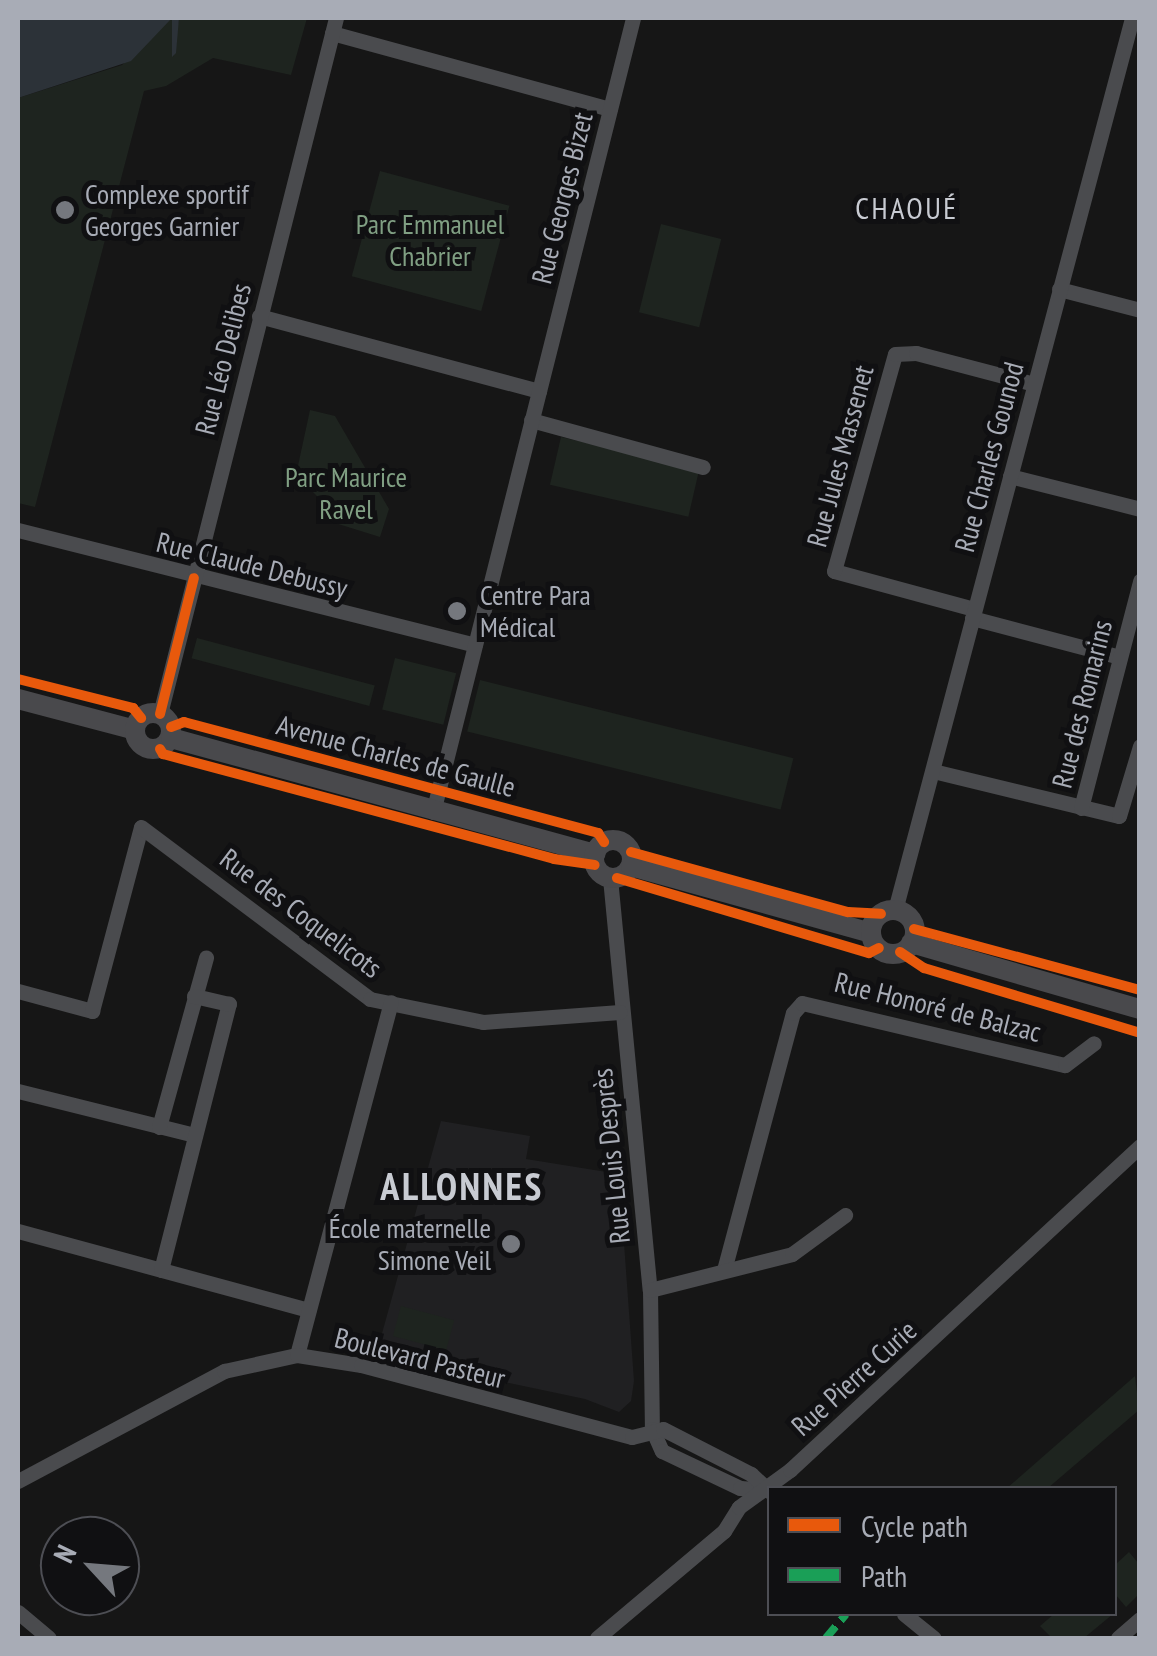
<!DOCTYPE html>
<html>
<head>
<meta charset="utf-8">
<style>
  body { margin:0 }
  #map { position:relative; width:1157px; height:1656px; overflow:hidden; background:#161616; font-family:"PT Sans Narrow",sans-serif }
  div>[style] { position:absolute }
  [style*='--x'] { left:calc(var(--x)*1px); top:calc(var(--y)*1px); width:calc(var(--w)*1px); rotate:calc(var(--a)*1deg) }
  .built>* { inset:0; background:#202022 }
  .green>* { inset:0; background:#1e241f; transform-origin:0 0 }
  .water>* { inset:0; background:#2c3238 }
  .street>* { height:15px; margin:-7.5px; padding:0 7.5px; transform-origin:7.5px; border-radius:7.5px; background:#4a4b4e }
  .secondary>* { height:20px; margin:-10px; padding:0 10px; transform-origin:10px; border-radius:10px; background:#49494c }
  .secondary>.ring { margin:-10px; padding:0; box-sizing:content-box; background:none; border:20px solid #49494c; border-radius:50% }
  .quiet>* { height:8px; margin-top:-4px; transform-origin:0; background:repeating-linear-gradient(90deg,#1a9f57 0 15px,transparent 0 23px) }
  .cycleway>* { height:10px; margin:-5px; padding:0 5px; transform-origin:5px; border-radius:5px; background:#e8590c }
  .dots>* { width:28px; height:28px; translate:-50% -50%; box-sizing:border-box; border:5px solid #101012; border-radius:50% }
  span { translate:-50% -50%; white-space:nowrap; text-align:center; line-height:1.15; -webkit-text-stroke:10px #101012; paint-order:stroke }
  .poi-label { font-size:28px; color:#a8acb6 }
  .left { translate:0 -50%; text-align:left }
  .right { translate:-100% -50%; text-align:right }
  .street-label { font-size:28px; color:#a8acb6 }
  .park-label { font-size:28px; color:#809f83 }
  .neighbourhood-label { font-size:30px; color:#c8cbd2; letter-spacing:2.5px }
  .district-label { font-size:38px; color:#c8cbd2; font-weight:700; letter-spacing:2.5px }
  .frame { position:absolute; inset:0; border:20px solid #a8acb6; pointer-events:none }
  .legend { position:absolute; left:767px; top:1486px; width:350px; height:130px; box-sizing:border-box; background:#101012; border:2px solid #4d4e54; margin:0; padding:12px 18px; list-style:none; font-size:30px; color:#a8acb6 }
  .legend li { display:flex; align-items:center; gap:20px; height:50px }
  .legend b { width:50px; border:2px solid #4d4e54 }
  .north { position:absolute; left:40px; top:1516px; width:100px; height:100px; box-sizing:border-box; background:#101012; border:2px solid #4d4e54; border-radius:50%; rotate:296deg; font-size:28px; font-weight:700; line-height:40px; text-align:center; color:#a8acb6 }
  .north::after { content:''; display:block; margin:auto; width:35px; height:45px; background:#75787e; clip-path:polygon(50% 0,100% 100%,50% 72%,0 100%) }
</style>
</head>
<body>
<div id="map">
  <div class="built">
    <div style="clip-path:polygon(441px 1121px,530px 1136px,526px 1159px,619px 1174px,634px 1381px,631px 1401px,619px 1412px,585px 1399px,376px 1355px)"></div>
  </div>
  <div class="green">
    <div style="clip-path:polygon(172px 18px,173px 57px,179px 18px,307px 18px,291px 75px,213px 58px,166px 86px,144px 91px,35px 507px,18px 503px,18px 98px,122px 65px)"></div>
    <div style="left:380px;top:171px;width:134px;height:109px;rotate:15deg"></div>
    <div style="left:661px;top:224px;width:62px;height:91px;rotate:14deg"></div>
    <div style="clip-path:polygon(310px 410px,335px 416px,389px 509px,380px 537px,319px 518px,317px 496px,296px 475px)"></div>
    <div style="left:561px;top:437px;width:142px;height:49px;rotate:13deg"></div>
    <div style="left:197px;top:638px;width:184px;height:21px;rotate:15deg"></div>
    <div style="left:395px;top:658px;width:63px;height:53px;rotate:14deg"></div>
    <div style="left:480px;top:680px;width:323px;height:53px;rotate:14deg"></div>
    <div style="left:401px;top:1306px;width:55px;height:31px;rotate:15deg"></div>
    <div style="clip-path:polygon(1135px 1376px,1139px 1410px,1048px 1488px,1007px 1488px)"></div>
    <div style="clip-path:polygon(1129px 1552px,1139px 1564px,1139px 1594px,1126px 1607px,1115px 1594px,1115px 1565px)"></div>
    <div style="clip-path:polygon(1054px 1614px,1113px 1614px,1084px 1638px,1052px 1638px,1040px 1626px)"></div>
  </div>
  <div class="water">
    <div style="clip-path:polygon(18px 18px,179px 18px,176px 53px,172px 57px,172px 18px,131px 61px,18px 98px)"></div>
  </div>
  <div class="street">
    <div style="--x:332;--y:33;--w:288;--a:15.3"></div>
    <div style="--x:1059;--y:289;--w:84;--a:14.5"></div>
    <div style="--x:259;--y:316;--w:290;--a:15"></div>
    <div style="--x:531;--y:420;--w:178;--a:15.3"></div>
    <div style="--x:1010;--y:476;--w:134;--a:14.2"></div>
    <div style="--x:18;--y:530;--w:471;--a:14.1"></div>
    <div style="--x:974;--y:609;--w:145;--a:-164.8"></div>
    <div style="--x:834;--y:571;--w:225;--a:-74.3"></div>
    <div style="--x:895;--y:354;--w:21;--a:-3"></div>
    <div style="--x:916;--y:353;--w:122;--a:14.7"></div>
    <div style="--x:972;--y:618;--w:153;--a:14.8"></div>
    <div style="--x:160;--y:714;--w:718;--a:-75.81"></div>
    <div style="--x:933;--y:771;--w:191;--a:13.6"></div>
    <div style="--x:1119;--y:816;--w:73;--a:-73.3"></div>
    <div style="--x:1081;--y:808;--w:235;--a:-75.4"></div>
    <div style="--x:433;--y:812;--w:819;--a:-75.86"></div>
    <div style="--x:610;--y:878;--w:414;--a:84.5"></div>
    <div style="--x:650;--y:1290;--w:139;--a:89.2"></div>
    <div style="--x:652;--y:1429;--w:24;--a:66"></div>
    <div style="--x:662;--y:1451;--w:86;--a:25.4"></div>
    <div style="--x:740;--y:1488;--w:28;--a:4"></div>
    <div style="--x:895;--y:910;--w:923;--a:-75.12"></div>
    <div style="--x:18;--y:991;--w:77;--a:15.1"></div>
    <div style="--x:92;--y:1011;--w:190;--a:-75.1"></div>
    <div style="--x:141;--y:827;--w:286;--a:36.9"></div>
    <div style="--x:370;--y:999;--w:115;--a:11.5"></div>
    <div style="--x:483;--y:1022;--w:137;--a:-4.2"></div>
    <div style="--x:18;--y:1091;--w:182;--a:14"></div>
    <div style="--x:159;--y:1127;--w:176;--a:-74.5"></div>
    <div style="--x:18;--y:1231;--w:301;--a:15.2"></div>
    <div style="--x:161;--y:1270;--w:275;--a:-75.7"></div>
    <div style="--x:229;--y:1004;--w:36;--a:-167"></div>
    <div style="--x:724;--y:1270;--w:266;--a:-75"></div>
    <div style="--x:793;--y:1013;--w:13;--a:-48"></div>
    <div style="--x:802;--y:1003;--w:270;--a:13.3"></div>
    <div style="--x:1065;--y:1065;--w:36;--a:-37"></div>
    <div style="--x:650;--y:1290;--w:146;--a:-14.2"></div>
    <div style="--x:792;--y:1254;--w:66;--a:-36.3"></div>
    <div style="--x:297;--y:1355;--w:365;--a:-75.1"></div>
    <div style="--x:18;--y:1481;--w:234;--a:-28.1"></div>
    <div style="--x:224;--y:1371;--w:75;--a:-12.4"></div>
    <div style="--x:297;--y:1355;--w:65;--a:8.9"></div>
    <div style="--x:361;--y:1365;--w:280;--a:14.9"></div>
    <div style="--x:632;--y:1437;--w:32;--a:-14"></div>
    <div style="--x:663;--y:1429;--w:99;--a:27.1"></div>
    <div style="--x:751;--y:1474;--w:26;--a:43"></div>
    <div style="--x:18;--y:1612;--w:40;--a:40"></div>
    <div style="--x:904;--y:1614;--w:38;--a:39"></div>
    <div style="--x:597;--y:1638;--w:166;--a:-40.1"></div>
    <div style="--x:724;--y:1531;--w:28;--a:-58"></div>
    <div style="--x:739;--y:1507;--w:63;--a:-36"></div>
    <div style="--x:790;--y:1470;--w:477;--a:-42.8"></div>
    <div style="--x:1118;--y:1638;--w:29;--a:-41"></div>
  </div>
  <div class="secondary">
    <div style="--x:18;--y:699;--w:121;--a:14.8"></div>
    <div class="ring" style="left:135px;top:713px;width:16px;height:16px"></div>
    <div style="--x:171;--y:738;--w:440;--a:15.3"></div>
    <div class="ring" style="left:594px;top:840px;width:18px;height:18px"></div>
    <div style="--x:631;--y:866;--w:249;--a:15.6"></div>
    <div class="ring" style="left:871px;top:910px;width:24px;height:24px"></div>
    <div style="--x:911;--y:943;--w:238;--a:16.1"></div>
  </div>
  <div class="quiet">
    <div style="--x:826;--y:1638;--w:31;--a:-50"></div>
  </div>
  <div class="cycleway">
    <div style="--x:18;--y:679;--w:119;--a:14.2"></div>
    <div style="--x:133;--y:708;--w:13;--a:51"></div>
    <div style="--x:160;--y:714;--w:140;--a:-76"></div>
    <div style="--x:171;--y:727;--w:14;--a:-21"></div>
    <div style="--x:184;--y:722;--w:429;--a:15"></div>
    <div style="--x:598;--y:833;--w:11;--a:56"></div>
    <div style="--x:160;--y:749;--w:6;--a:59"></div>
    <div style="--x:163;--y:754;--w:405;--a:15"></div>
    <div style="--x:554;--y:859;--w:41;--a:8.3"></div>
    <div style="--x:631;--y:852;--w:225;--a:15.5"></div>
    <div style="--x:848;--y:912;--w:33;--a:3"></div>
    <div style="--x:617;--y:878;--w:263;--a:16.6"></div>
    <div style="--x:869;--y:953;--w:11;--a:-27"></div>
    <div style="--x:914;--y:929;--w:234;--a:15.1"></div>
    <div style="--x:900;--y:952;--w:29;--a:34"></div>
    <div style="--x:924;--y:968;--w:226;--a:16.7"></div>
  </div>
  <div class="dots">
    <div style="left:65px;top:210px;background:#75787e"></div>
    <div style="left:457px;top:611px;background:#75787e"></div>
    <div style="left:511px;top:1244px;background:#75787e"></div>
  </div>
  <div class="poi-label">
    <span class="left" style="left:85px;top:210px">Complexe sportif<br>Georges Garnier</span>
    <span class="left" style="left:480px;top:611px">Centre Para<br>Médical</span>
    <span class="right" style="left:491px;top:1244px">École maternelle<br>Simone Veil</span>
  </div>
  <div class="street-label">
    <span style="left:562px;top:198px;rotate:-76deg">Rue Georges Bizet</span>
    <span style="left:223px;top:359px;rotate:-76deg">Rue Léo Delibes</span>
    <span style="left:840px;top:456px;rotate:-75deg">Rue Jules Massenet</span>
    <span style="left:989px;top:457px;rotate:-75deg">Rue Charles Gounod</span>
    <span style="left:252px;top:565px;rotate:14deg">Rue Claude Debussy</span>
    <span style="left:1082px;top:704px;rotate:-76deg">Rue des Romarins</span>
    <span style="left:396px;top:756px;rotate:15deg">Avenue Charles de Gaulle</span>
    <span style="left:301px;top:913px;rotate:37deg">Rue des Coquelicots</span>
    <span style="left:938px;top:1007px;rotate:14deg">Rue Honoré de Balzac</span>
    <span style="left:611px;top:1156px;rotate:-96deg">Rue Louis Desprès</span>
    <span style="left:420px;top:1358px;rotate:14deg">Boulevard Pasteur</span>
    <span style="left:854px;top:1378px;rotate:-42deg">Rue Pierre Curie</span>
  </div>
  <div class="park-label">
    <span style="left:430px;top:240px">Parc Emmanuel<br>Chabrier</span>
    <span style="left:346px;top:493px">Parc Maurice<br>Ravel</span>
  </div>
  <div class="neighbourhood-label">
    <span style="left:907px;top:208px">CHAOUÉ</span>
  </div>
  <div class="district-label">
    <span style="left:462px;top:1186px">ALLONNES</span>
  </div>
  <div class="frame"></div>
  <ul class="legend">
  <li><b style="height:12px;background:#e8590c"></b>Cycle path</li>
  <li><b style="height:12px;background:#1a9f57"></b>Path</li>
  </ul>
  <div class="north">N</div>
</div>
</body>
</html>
